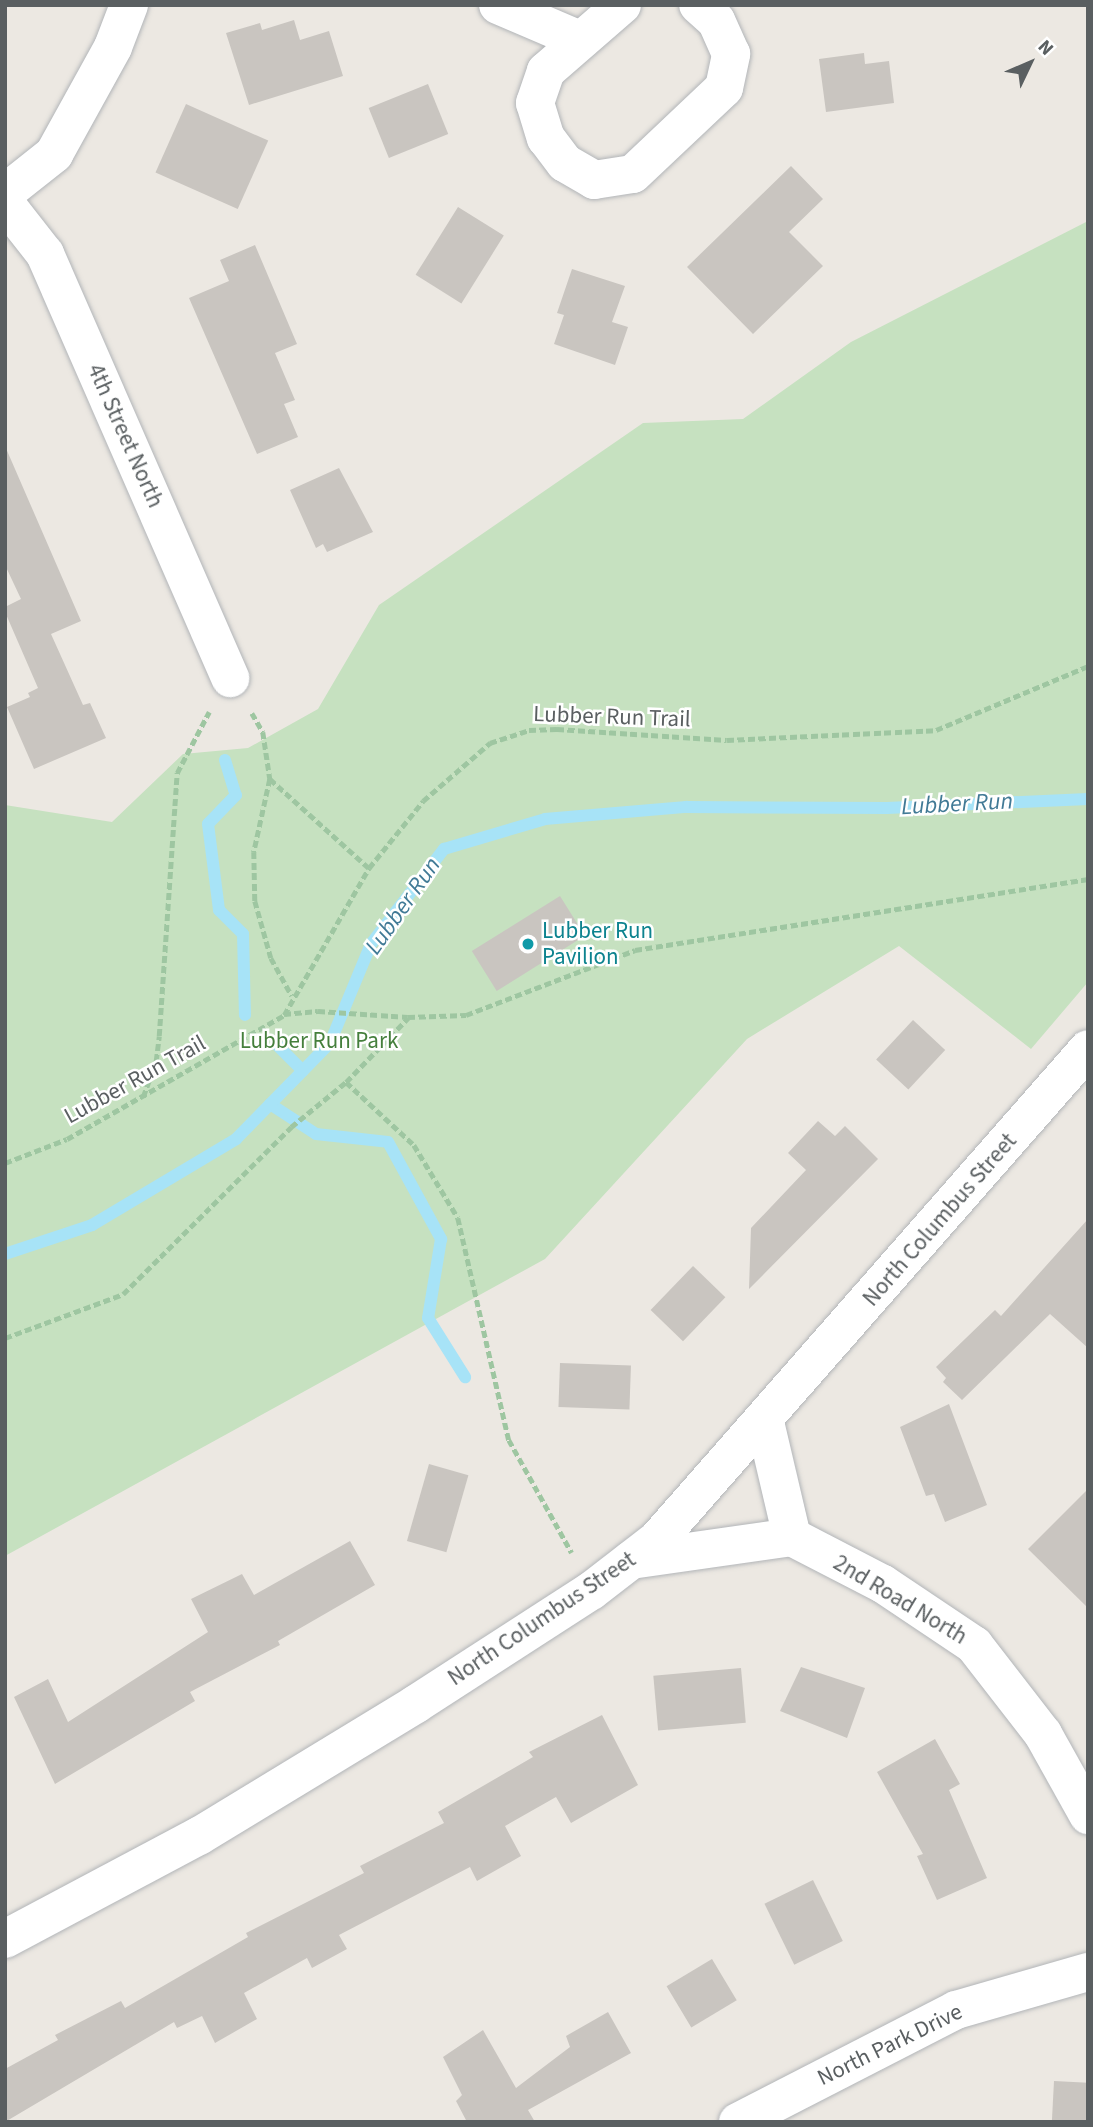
<!DOCTYPE html>
<html>
<head>
<meta charset="utf-8">
<style>
  body { margin:0 }
  #map { position:relative; width:1093px; height:2127px; overflow:hidden; background:#ece8e2; font-family:"Source Sans 3",sans-serif }
  div>[style] { position:absolute }
  [style*='--x'] { left:calc(var(--x)*1px); top:calc(var(--y)*1px); width:calc(var(--w)*1px); rotate:calc(var(--a)*1deg) }
  .green>* { inset:0; background:#c6e1c0 }
  .stream>* { height:12px; margin:-6px; padding:0 6px; transform-origin:6px; border-radius:6px; background:#a7e3f7 }
  .building>* { inset:0; background:#c9c5c0; transform-origin:0 0 }
  .path>* { height:4.5px; margin-top:-2.25px; transform-origin:0; background:repeating-linear-gradient(90deg,#9ec6a1 0 7px,transparent 0 10.5px) }
  .roads { filter:drop-shadow(0 0 2px #b2b5b8) drop-shadow(0 0 2px #b2b5b8) }
  .street>* { height:38px; margin:-19px; padding:0 19px; transform-origin:19px; border-radius:19px; background:#fff }
  .dots>* { width:19px; height:19px; translate:-50% -50%; box-sizing:border-box; border:4px solid #fff; border-radius:50% }
  span { translate:-50% -50%; white-space:nowrap; text-align:center; line-height:1.15; -webkit-text-stroke:5px #fff; paint-order:stroke }
  .street-label { font-size:23px; color:#5a5f61 }
  .culture-label { font-size:23px; color:#0d838f }
  .left { translate:0 -50%; text-align:left }
  .park-label { font-size:23px; color:#457f3c }
  .water-label { font-size:24px; color:#417a96; font-style:italic }
  .frame { position:absolute; inset:0; border:7px solid #5a5f61; pointer-events:none }
  .north { position:absolute; left:995px; top:28px; width:70px; height:70px; -webkit-text-stroke:5px #fff; paint-order:stroke; rotate:46deg; font-size:19px; font-weight:700; line-height:28px; text-align:center; color:#5a5f61 }
  .north::after { content:''; display:block; margin:auto; width:24px; height:32px; background:#5a5f61; clip-path:polygon(50% 0,100% 100%,50% 72%,0 100%) }
</style>
</head>
<body>
<div id="map">
  <div class="green">
    <div style="clip-path:polygon(1088px 221px,1088px 982px,1031px 1049px,899px 946px,747px 1039px,545px 1259px,5px 1556px,5px 805px,112px 822px,183px 754px,248px 748px,318px 709px,379px 605px,643px 423px,743px 419px,851px 342px)"></div>
  </div>
  <div class="stream">
    <div style="--x:225;--y:760;--w:37;--a:73"></div>
    <div style="--x:236;--y:795;--w:40;--a:134"></div>
    <div style="--x:208;--y:824;--w:87;--a:82.7"></div>
    <div style="--x:219;--y:910;--w:34;--a:45"></div>
    <div style="--x:243;--y:934;--w:81;--a:88.6"></div>
    <div style="--x:278;--y:1046;--w:35;--a:45"></div>
    <div style="--x:270;--y:1104;--w:55;--a:33.1"></div>
    <div style="--x:316;--y:1134;--w:72;--a:6.3"></div>
    <div style="--x:388;--y:1142;--w:111;--a:61.3"></div>
    <div style="--x:441;--y:1239;--w:80;--a:99.3"></div>
    <div style="--x:428;--y:1318;--w:70;--a:57.9"></div>
    <div style="--x:5;--y:1254;--w:92;--a:-18.4"></div>
    <div style="--x:92;--y:1225;--w:168;--a:-30.8"></div>
    <div style="--x:236;--y:1139;--w:134;--a:-45.6"></div>
    <div style="--x:330;--y:1043;--w:107;--a:-67.5"></div>
    <div style="--x:371;--y:944;--w:120;--a:-52.5"></div>
    <div style="--x:444;--y:849;--w:105;--a:-16.5"></div>
    <div style="--x:545;--y:819;--w:142;--a:-4.9"></div>
    <div style="--x:686;--y:807;--w:201;--a:0.3"></div>
    <div style="--x:887;--y:808;--w:201;--a:-2.6"></div>
  </div>
  <div class="building">
    <div style="clip-path:polygon(294px 20px,300px 40px,329px 31px,343px 76px,249px 105px,226px 33px,260px 23px,262px 30px)"></div>
    <div style="clip-path:polygon(864px 53px,865px 64px,889px 61px,894px 103px,826px 112px,819px 59px)"></div>
    <div style="left:428px;top:84px;width:54px;height:64px;rotate:68deg"></div>
    <div style="left:186px;top:104px;width:90px;height:75px;rotate:24deg"></div>
    <div style="clip-path:polygon(791px 166px,823px 199px,789px 232px,823px 266px,753px 334px,687px 267px)"></div>
    <div style="left:458px;top:207px;width:54px;height:80px;rotate:32deg"></div>
    <div style="clip-path:polygon(255px 245px,297px 344px,275px 353px,295px 400px,284px 404px,298px 437px,257px 454px,189px 298px,229px 281px,220px 260px)"></div>
    <div style="clip-path:polygon(572px 269px,625px 286px,612px 322px,628px 327px,615px 365px,554px 344px,564px 315px,557px 313px)"></div>
    <div style="clip-path:polygon(5px 446px,81px 621px,51px 634px,83px 705px,90px 703px,106px 738px,34px 769px,7px 707px,30px 697px,28px 693px,38px 688px,5px 612px,5px 607px,21px 599px,5px 565px)"></div>
    <div style="clip-path:polygon(339px 468px,373px 532px,327px 552px,323px 544px,316px 548px,290px 490px)"></div>
    <div style="left:560px;top:896px;width:47px;height:104px;rotate:58deg"></div>
    <div style="left:913px;top:1020px;width:44px;height:54px;rotate:43deg"></div>
    <div style="clip-path:polygon(818px 1121px,835px 1136px,845px 1126px,878px 1159px,749px 1289px,751px 1228px,806px 1170px,788px 1153px)"></div>
    <div style="clip-path:polygon(1088px 1219px,1088px 1348px,1050px 1314px,962px 1400px,943px 1382px,946px 1378px,936px 1367px,995px 1310px,1001px 1316px)"></div>
    <div style="left:693px;top:1266px;width:45px;height:61px;rotate:44deg"></div>
    <div style="left:560px;top:1363px;width:71px;height:44px;rotate:2deg"></div>
    <div style="clip-path:polygon(949px 1404px,987px 1505px,945px 1522px,934px 1494px,926px 1496px,900px 1427px)"></div>
    <div style="left:429px;top:1464px;width:41px;height:80px;rotate:16deg"></div>
    <div style="clip-path:polygon(1088px 1489px,1088px 1608px,1028px 1549px)"></div>
    <div style="clip-path:polygon(350px 1541px,375px 1585px,278px 1641px,280px 1645px,190px 1692px,195px 1701px,55px 1784px,14px 1697px,48px 1679px,68px 1722px,208px 1632px,191px 1599px,242px 1574px,254px 1595px)"></div>
    <div style="clip-path:polygon(801px 1667px,865px 1688px,847px 1738px,780px 1711px)"></div>
    <div style="left:741px;top:1668px;width:55px;height:88px;rotate:85deg"></div>
    <div style="clip-path:polygon(602px 1715px,638px 1785px,571px 1823px,556px 1797px,505px 1826px,521px 1856px,477px 1881px,470px 1867px,339px 1935px,347px 1949px,312px 1968px,307px 1958px,244px 1993px,257px 2019px,215px 2043px,202px 2016px,177px 2028px,174px 2022px,5px 2122px,5px 2069px,58px 2040px,55px 2035px,121px 2001px,125px 2008px,248px 1937px,246px 1933px,364px 1873px,360px 1866px,444px 1823px,438px 1812px,533px 1757px,529px 1752px)"></div>
    <div style="clip-path:polygon(935px 1739px,960px 1784px,949px 1790px,987px 1878px,937px 1900px,917px 1856px,923px 1854px,877px 1772px)"></div>
    <div style="left:813px;top:1880px;width:68px;height:54px;rotate:64deg"></div>
    <div style="left:712px;top:1959px;width:48px;height:53px;rotate:59deg"></div>
    <div style="clip-path:polygon(608px 2012px,631px 2053px,528px 2110px,535px 2122px,467px 2122px,456px 2101px,462px 2095px,443px 2057px,483px 2030px,516px 2088px,570px 2047px,566px 2036px)"></div>
    <div style="left:1054px;top:2081px;width:34px;height:41px;rotate:3deg"></div>
  </div>
  <div class="path">
    <div style="--x:252;--y:713;--w:22;--a:60"></div>
    <div style="--x:263;--y:732;--w:48;--a:81.5"></div>
    <div style="--x:270;--y:779;--w:75;--a:102.4"></div>
    <div style="--x:254;--y:852;--w:49;--a:88.8"></div>
    <div style="--x:255;--y:901;--w:59;--a:74.3"></div>
    <div style="--x:271;--y:958;--w:43;--a:61.1"></div>
    <div style="--x:270;--y:779;--w:133;--a:42"></div>
    <div style="--x:284;--y:1014;--w:34;--a:-5"></div>
    <div style="--x:318;--y:1011;--w:90;--a:3.8"></div>
    <div style="--x:408;--y:1017;--w:58;--a:-2"></div>
    <div style="--x:466;--y:1015;--w:181;--a:-21"></div>
    <div style="--x:635;--y:950;--w:459;--a:-8.9"></div>
    <div style="--x:346;--y:1082;--w:93;--a:42.8"></div>
    <div style="--x:414;--y:1145;--w:85;--a:58.9"></div>
    <div style="--x:458;--y:1218;--w:228;--a:77.1"></div>
    <div style="--x:509;--y:1440;--w:129;--a:60.9"></div>
    <div style="--x:143;--y:1097;--w:38;--a:-70"></div>
    <div style="--x:156;--y:1061;--w:25;--a:-83"></div>
    <div style="--x:159;--y:1036;--w:264;--a:-86.1"></div>
    <div style="--x:177;--y:773;--w:69;--a:-62.3"></div>
    <div style="--x:5;--y:1163;--w:66;--a:-21.2"></div>
    <div style="--x:67;--y:1139;--w:250;--a:-29.7"></div>
    <div style="--x:284;--y:1015;--w:170;--a:-60"></div>
    <div style="--x:369;--y:868;--w:86;--a:-51.1"></div>
    <div style="--x:423;--y:801;--w:89;--a:-40.9"></div>
    <div style="--x:490;--y:743;--w:41;--a:-18.4"></div>
    <div style="--x:529;--y:730;--w:28;--a:-2"></div>
    <div style="--x:557;--y:729;--w:170;--a:3.7"></div>
    <div style="--x:727;--y:740;--w:209;--a:-2.7"></div>
    <div style="--x:936;--y:730;--w:165;--a:-22.8"></div>
    <div style="--x:5;--y:1338;--w:126;--a:-20.4"></div>
    <div style="--x:123;--y:1294;--w:237;--a:-44.8"></div>
    <div style="--x:291;--y:1127;--w:71;--a:-39.3"></div>
    <div style="--x:346;--y:1082;--w:89;--a:-45.9"></div>
  </div>
  <div class="roads">
    <div class="street">
      <div style="--x:498;--y:5;--w:89;--a:23.1"></div>
      <div style="--x:622;--y:5;--w:101;--a:139"></div>
      <div style="--x:546;--y:71;--w:34;--a:109"></div>
      <div style="--x:535;--y:103;--w:37;--a:73"></div>
      <div style="--x:546;--y:138;--w:31;--a:53"></div>
      <div style="--x:565;--y:163;--w:34;--a:30"></div>
      <div style="--x:594;--y:180;--w:39;--a:-9"></div>
      <div style="--x:633;--y:174;--w:125;--a:-43.4"></div>
      <div style="--x:724;--y:88;--w:35;--a:-78"></div>
      <div style="--x:731;--y:54;--w:36;--a:-114"></div>
      <div style="--x:716;--y:21;--w:24;--a:-138"></div>
      <div style="--x:5;--y:193;--w:63;--a:-38.5"></div>
      <div style="--x:54;--y:154;--w:122;--a:-61.1"></div>
      <div style="--x:113;--y:47;--w:45;--a:-69.1"></div>
      <div style="--x:5;--y:203;--w:65;--a:51.9"></div>
      <div style="--x:45;--y:254;--w:463;--a:66.4"></div>
      <div style="--x:765;--y:1422;--w:118;--a:76.8"></div>
      <div style="--x:631;--y:1560;--w:163;--a:-8.1"></div>
      <div style="--x:792;--y:1537;--w:102;--a:27.3"></div>
      <div style="--x:883;--y:1584;--w:110;--a:33.8"></div>
      <div style="--x:974;--y:1645;--w:113;--a:52.2"></div>
      <div style="--x:1043;--y:1734;--w:93;--a:60.9"></div>
      <div style="--x:5;--y:1939;--w:220;--a:-28"></div>
      <div style="--x:199;--y:1836;--w:254;--a:-31.3"></div>
      <div style="--x:416;--y:1704;--w:208;--a:-32.9"></div>
      <div style="--x:591;--y:1591;--w:83;--a:-37.7"></div>
      <div style="--x:657;--y:1540;--w:653;--a:-48.72"></div>
      <div style="--x:738;--y:2122;--w:245;--a:-27.2"></div>
      <div style="--x:956;--y:2010;--w:137;--a:-16.1"></div>
    </div>
  </div>
  <div class="dots">
    <div style="left:528px;top:944px;background:#0f9aa8"></div>
  </div>
  <div class="street-label">
    <span style="left:125px;top:436px;rotate:66deg">4th Street North</span>
    <span style="left:612px;top:717px;rotate:2deg">Lubber Run Trail</span>
    <span style="left:135px;top:1080px;rotate:-29deg">Lubber Run Trail</span>
    <span style="left:940px;top:1220px;rotate:-49deg">North Columbus Street</span>
    <span style="left:900px;top:1600px;rotate:31deg">2nd Road North</span>
    <span style="left:542px;top:1619px;rotate:-34deg">North Columbus Street</span>
    <span style="left:890px;top:2045px;rotate:-26deg">North Park Drive</span>
  </div>
  <div class="culture-label">
    <span class="left" style="left:542px;top:944px">Lubber Run<br>Pavilion</span>
  </div>
  <div class="park-label">
    <span style="left:319px;top:1041px">Lubber Run Park</span>
  </div>
  <div class="water-label">
    <span style="left:957px;top:804px;rotate:-3deg">Lubber Run</span>
    <span style="left:403px;top:906px;rotate:-55deg">Lubber Run</span>
  </div>
  <div class="frame"></div>
  <div class="north">N</div>
</div>
</body>
</html>
